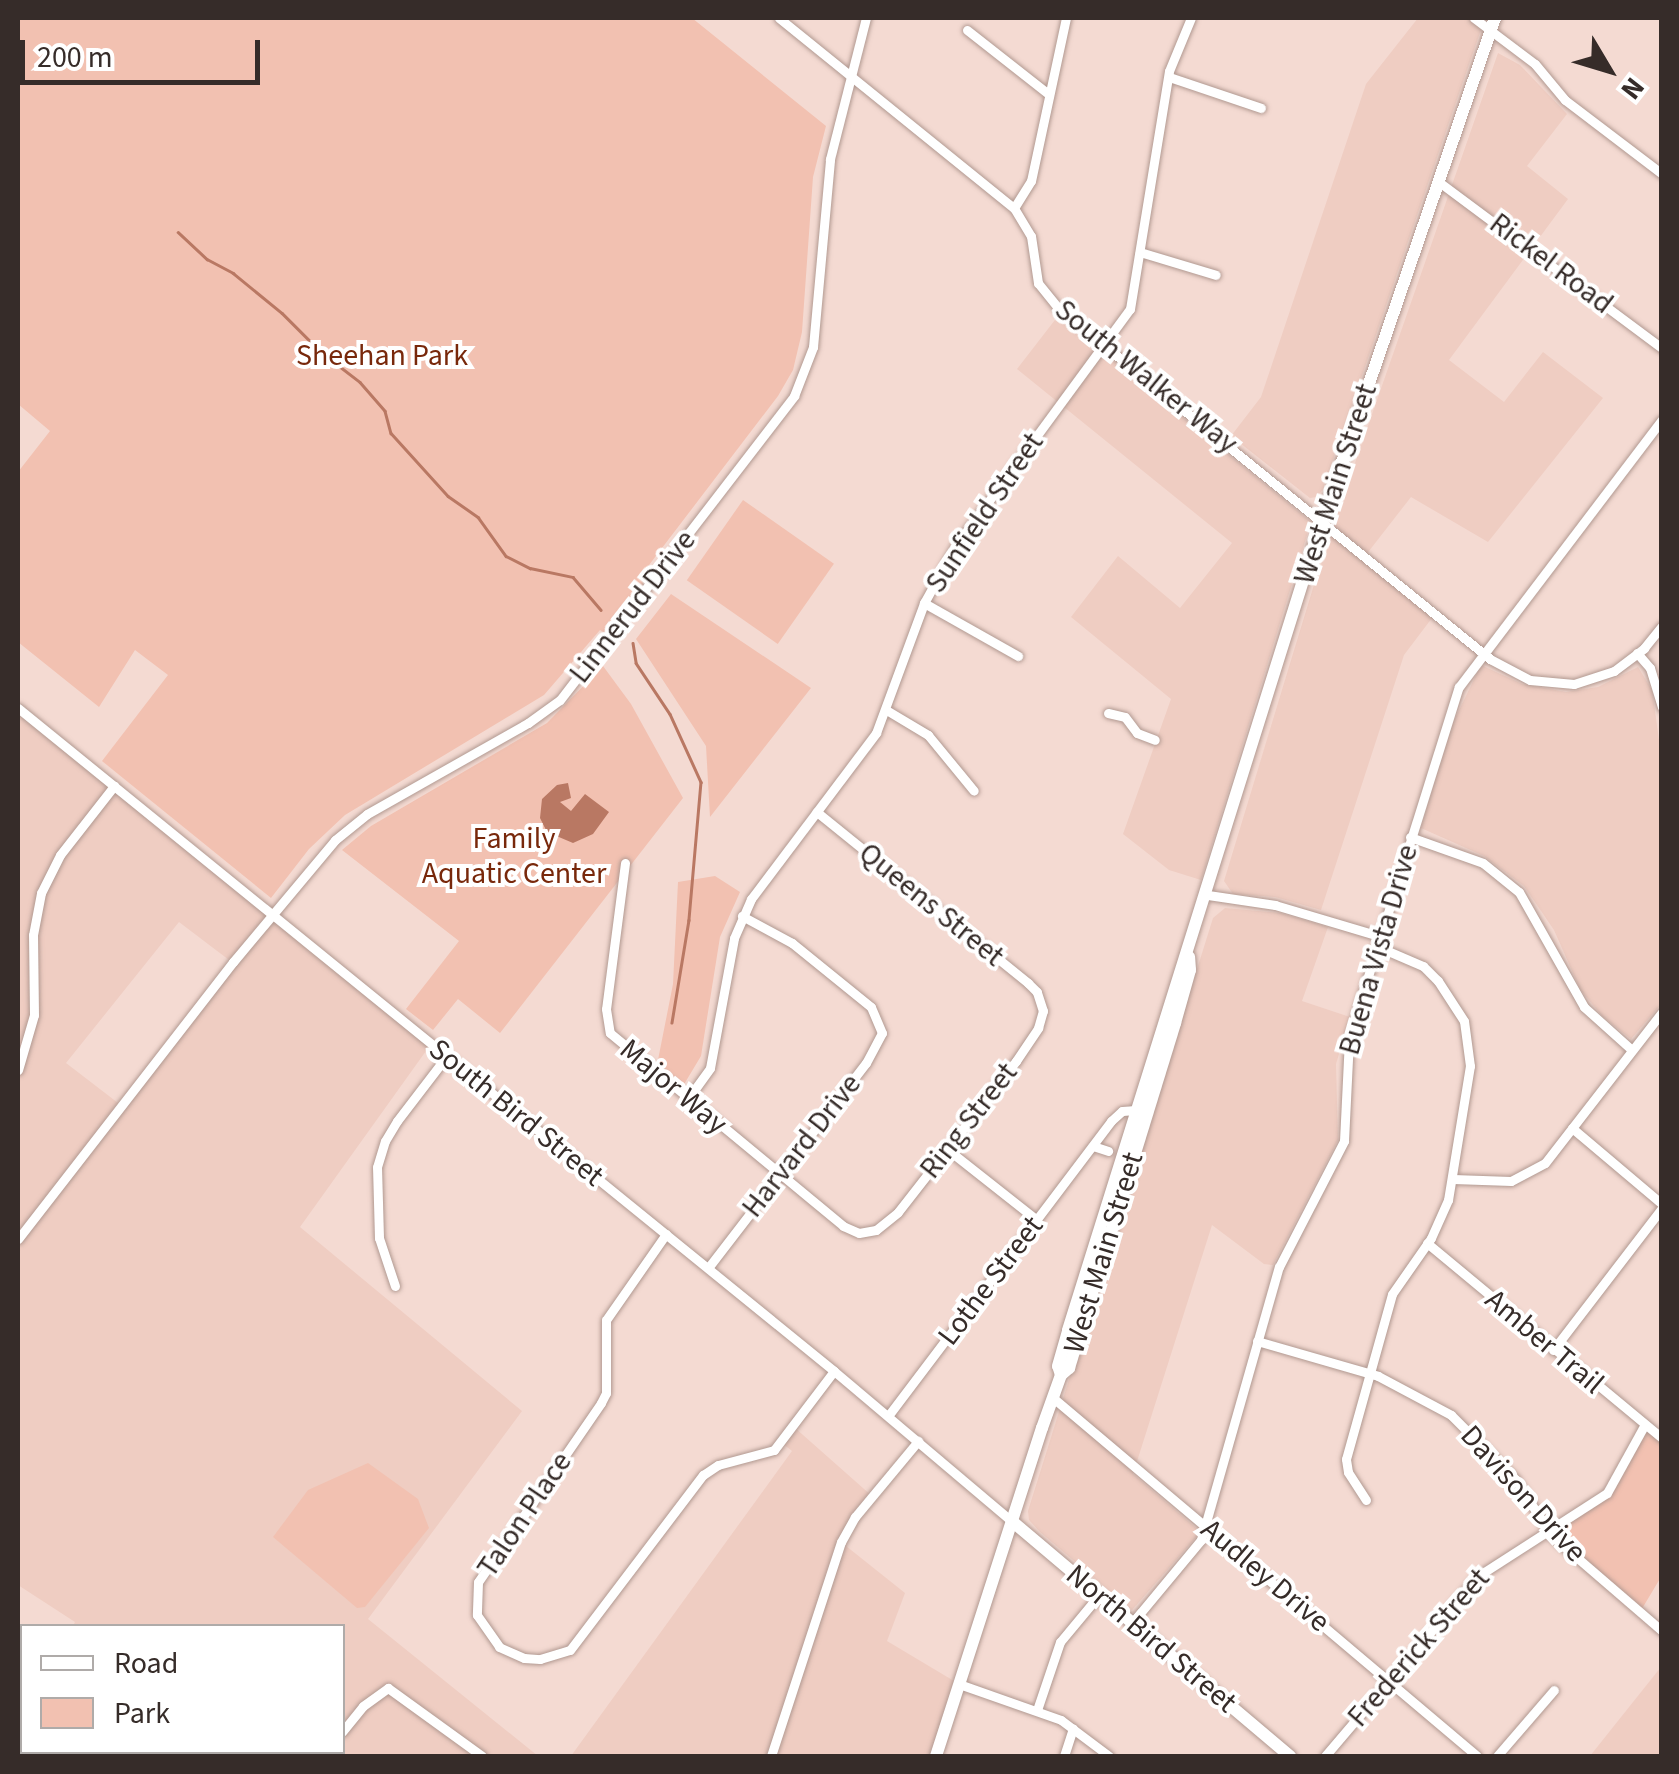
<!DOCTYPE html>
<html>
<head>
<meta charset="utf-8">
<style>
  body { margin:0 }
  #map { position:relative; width:1679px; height:1774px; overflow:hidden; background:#f4dad2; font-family:"Source Sans 3",sans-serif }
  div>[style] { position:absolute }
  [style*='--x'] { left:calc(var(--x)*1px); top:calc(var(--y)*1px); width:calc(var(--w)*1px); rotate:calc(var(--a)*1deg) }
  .built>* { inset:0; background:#efcdc2 }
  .green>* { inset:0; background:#f2c1b1; transform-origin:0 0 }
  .water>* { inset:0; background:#b97863 }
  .stream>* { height:2.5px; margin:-1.25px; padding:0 1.25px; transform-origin:1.25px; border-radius:1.25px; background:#b97863 }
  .roads { filter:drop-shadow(0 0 2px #b19991) drop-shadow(0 0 2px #b19991) }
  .street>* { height:9px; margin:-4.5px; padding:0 4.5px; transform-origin:4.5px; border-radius:4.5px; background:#fff }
  .secondary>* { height:12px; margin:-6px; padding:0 6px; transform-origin:6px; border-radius:6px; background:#fff }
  span { translate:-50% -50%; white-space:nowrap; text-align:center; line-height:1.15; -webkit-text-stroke:8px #fff; paint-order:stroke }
  .street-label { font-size:30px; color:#362c29 }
  .park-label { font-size:30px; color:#78280b }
  .frame { position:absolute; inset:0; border:20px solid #362c29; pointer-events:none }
  .legend { position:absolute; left:20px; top:1624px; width:325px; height:130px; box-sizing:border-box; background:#fff; border:2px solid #afaba9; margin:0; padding:12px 18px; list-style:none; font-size:30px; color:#362c29 }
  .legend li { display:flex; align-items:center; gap:20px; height:50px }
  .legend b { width:50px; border:2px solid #afaba9 }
  .north { position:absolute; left:1559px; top:20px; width:100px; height:100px; -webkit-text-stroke:8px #fff; paint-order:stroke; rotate:128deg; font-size:28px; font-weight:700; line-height:40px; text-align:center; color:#362c29 }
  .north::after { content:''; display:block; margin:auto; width:35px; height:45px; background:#362c29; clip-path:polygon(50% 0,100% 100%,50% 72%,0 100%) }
  .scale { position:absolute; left:20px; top:40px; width:240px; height:45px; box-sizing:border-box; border:5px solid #362c29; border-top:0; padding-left:12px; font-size:30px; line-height:35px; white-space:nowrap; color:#362c29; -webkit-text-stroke:8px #fff; paint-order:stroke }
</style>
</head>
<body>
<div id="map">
  <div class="built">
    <div style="clip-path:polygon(1418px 18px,1485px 18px,1323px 489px,1317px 497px,1310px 498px,1231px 436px,1261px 397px,1366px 84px)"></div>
    <div style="clip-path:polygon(1498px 53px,1520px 65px,1567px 114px,1527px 166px,1568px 199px,1449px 360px,1504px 402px,1543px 352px,1603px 398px,1488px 542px,1411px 497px,1362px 560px,1432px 618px,1404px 655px,1321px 910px,1275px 897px,1233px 894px,1224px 881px,1323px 555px)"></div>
    <div style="clip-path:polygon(1058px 316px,1311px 522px,1201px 880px,1169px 870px,1123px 834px,1171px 699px,1071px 617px,1118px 556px,1180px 608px,1232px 543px,1017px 369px)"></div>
    <div style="clip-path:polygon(1481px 665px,1522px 684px,1566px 692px,1598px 687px,1638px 667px,1652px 690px,1661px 754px,1662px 1003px,1631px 1039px,1602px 1016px,1580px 989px,1554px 930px,1524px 886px,1484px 856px,1421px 828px,1450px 729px)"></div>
    <div style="clip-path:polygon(evenodd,18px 708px,431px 1044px,300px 1227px,522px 1411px,368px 1619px,538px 1756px,18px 1756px,18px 1710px,22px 1705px,22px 1752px,342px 1752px,342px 1626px,73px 1626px,75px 1622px,18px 1585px,18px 708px,179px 922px,233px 963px,122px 1106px,66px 1063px,179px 922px)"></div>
    <div style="clip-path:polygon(1225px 908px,1280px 913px,1328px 927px,1302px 1001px,1350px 1017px,1336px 1064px,1338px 1140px,1273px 1265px,1264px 1264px,1212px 1225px,1133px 1474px,1196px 1528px,1198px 1535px,1132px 1610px,1040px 1532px,1029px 1520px,1028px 1511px,1213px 918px)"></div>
    <div style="clip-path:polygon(794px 1427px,872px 1496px,841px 1542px,905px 1593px,887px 1641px,959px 1684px,936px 1756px,571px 1756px,792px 1451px,782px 1443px)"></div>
    <div style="clip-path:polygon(1661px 1667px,1661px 1756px,1590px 1756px)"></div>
  </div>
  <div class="green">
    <div style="clip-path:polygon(18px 18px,692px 18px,826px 126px,813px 177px,802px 332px,793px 370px,778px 396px,646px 569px,651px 573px,606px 634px,600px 630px,544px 695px,345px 815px,309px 849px,271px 898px,102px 761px,168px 675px,135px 650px,99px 707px,18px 642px,18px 472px,50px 431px,18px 404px)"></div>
    <div style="left:743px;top:500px;width:111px;height:98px;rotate:35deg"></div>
    <div style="clip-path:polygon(671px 594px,811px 688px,710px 817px,706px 746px,636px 639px)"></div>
    <div style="clip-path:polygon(603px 666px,631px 704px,683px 798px,500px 1033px,458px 999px,433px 1030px,406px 1009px,459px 941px,342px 850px,371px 826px,547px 723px)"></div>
    <div style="clip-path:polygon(715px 876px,740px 892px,720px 937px,701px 1056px,683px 1086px,657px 1065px,673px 984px,678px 882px)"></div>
    <div style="clip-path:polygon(1644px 1426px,1661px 1438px,1661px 1577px,1640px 1612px,1549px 1532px,1607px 1493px)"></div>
    <div style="clip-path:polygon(368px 1463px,418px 1499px,429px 1528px,365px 1607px,357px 1608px,273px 1537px,308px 1490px)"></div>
  </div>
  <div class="water">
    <div style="clip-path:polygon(568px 783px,571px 798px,560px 802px,571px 811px,585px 794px,609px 812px,593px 834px,573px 843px,547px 832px,540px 818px,542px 799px,557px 785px)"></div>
  </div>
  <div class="stream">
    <div style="--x:178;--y:232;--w:40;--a:43"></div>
    <div style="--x:207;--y:259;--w:30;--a:28"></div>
    <div style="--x:233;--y:273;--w:63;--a:39.2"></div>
    <div style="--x:282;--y:313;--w:55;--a:45"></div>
    <div style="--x:321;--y:352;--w:49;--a:37.6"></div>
    <div style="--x:360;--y:382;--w:38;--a:49"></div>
    <div style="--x:385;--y:411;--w:23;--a:75"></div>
    <div style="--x:391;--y:433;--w:85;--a:47.9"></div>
    <div style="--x:448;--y:496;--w:37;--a:35"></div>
    <div style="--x:478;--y:517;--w:48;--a:54.3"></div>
    <div style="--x:506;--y:556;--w:27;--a:27"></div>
    <div style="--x:530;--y:568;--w:44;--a:11.8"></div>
    <div style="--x:573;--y:577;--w:43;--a:49.7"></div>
    <div style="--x:633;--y:643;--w:20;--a:81"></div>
    <div style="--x:636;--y:663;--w:61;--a:56.3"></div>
    <div style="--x:670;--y:714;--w:75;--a:65.5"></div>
    <div style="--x:701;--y:782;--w:139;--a:95"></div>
    <div style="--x:689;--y:920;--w:104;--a:99.4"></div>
  </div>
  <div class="roads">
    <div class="street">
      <div style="--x:779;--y:18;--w:302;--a:39"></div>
      <div style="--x:1014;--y:208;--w:33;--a:59"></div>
      <div style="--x:1031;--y:236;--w:48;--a:81.5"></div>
      <div style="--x:1038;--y:283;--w:32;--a:51"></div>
      <div style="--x:1058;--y:308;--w:557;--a:39.09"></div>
      <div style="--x:1490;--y:659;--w:45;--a:27.7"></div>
      <div style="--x:1530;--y:680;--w:44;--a:5.2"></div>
      <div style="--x:1574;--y:684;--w:42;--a:-18"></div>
      <div style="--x:1614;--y:671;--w:38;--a:-37"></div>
      <div style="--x:1644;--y:648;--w:28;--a:-51"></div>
      <div style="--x:1474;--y:18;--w:76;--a:37"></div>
      <div style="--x:1535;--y:64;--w:47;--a:50.2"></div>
      <div style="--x:1565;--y:100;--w:122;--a:37.3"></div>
      <div style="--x:967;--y:30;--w:102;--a:38.2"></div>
      <div style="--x:1169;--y:77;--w:97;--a:18.6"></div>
      <div style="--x:1439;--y:182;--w:278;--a:36.7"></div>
      <div style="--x:1014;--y:208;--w:32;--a:-58"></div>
      <div style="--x:1031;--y:181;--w:167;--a:-77.9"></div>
      <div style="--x:1140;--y:252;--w:79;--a:16.8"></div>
      <div style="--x:924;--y:603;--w:108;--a:29.4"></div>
      <div style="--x:1637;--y:653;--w:20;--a:49"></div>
      <div style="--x:1650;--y:668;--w:41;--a:72.9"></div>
      <div style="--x:18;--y:708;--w:1051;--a:39.09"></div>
      <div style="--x:834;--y:1371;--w:234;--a:40.2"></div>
      <div style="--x:888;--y:711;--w:47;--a:31"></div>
      <div style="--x:928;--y:735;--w:72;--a:50.6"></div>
      <div style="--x:1108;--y:713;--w:17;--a:13"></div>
      <div style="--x:1125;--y:717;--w:20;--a:53"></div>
      <div style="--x:1137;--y:733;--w:19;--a:21"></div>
      <div style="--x:1410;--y:837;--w:77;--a:19.6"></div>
      <div style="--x:1483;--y:863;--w:46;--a:38.9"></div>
      <div style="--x:1519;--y:892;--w:132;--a:60.5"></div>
      <div style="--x:1584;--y:1007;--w:64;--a:41.9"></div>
      <div style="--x:625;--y:863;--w:147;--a:97.4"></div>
      <div style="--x:606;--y:1009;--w:24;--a:81"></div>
      <div style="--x:610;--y:1033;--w:303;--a:39.6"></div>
      <div style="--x:843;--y:1226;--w:17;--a:24"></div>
      <div style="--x:859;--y:1233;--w:17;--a:-10"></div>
      <div style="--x:876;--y:1230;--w:28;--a:-39"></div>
      <div style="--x:898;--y:1212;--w:192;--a:-52"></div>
      <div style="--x:1016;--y:1061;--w:40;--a:-56"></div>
      <div style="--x:1038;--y:1028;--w:18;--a:-74"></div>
      <div style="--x:1043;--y:1011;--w:20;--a:-108"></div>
      <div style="--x:1037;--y:992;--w:13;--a:-135"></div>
      <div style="--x:1028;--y:983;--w:272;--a:-141"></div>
      <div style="--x:1208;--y:895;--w:68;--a:8.5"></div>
      <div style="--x:1275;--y:905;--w:109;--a:16.6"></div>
      <div style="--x:18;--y:1070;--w:57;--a:-73.8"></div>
      <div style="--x:34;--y:1015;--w:80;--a:-90.7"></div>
      <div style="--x:33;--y:935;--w:43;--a:-79.2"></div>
      <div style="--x:41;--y:893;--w:42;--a:-63.4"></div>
      <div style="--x:60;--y:855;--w:88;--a:-52"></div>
      <div style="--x:687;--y:1100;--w:39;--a:-54"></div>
      <div style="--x:710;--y:1068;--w:132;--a:-79.5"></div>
      <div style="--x:734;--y:938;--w:43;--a:-66.4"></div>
      <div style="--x:751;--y:899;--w:208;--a:-53"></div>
      <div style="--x:876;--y:733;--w:139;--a:-69.7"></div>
      <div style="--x:924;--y:603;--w:64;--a:-61"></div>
      <div style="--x:955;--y:547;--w:295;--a:-53.7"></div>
      <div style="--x:1130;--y:309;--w:241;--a:-80.7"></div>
      <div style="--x:1169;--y:71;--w:57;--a:-67.5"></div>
      <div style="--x:1572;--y:1128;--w:118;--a:40.2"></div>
      <div style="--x:1093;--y:1146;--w:16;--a:18"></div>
      <div style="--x:947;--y:1149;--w:115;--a:38.3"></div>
      <div style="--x:1453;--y:1179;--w:58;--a:2"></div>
      <div style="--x:1511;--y:1181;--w:38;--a:-28"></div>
      <div style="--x:1545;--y:1163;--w:191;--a:-52.2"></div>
      <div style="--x:666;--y:1234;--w:105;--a:124.9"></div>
      <div style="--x:606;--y:1320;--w:73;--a:90"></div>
      <div style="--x:606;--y:1393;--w:11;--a:117"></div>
      <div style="--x:601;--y:1403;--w:217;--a:124.5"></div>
      <div style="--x:478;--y:1582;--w:33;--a:92"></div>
      <div style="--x:477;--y:1615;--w:39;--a:55"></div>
      <div style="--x:499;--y:1647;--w:27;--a:24"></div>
      <div style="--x:524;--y:1658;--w:16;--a:4"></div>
      <div style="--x:540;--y:1659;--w:31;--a:-17"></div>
      <div style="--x:570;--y:1650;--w:220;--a:-52.8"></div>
      <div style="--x:703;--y:1475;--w:18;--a:-34"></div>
      <div style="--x:718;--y:1465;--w:58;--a:-15"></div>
      <div style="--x:774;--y:1450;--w:99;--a:-52.8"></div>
      <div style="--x:18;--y:1239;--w:351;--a:-52.2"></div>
      <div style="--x:233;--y:962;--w:159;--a:-50.1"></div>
      <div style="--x:335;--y:840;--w:41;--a:-39.1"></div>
      <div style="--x:367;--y:814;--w:185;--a:-29.5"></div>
      <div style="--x:528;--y:723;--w:39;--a:-36"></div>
      <div style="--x:560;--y:700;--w:384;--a:-52.4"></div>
      <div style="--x:794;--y:396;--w:53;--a:-68.8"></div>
      <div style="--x:813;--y:347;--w:189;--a:-84.8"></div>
      <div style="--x:830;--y:159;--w:146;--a:-75.7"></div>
      <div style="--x:1427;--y:1243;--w:305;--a:39.7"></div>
      <div style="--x:708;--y:1268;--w:259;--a:-52.4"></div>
      <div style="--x:866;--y:1063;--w:34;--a:-62"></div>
      <div style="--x:882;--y:1033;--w:28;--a:-113"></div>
      <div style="--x:871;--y:1007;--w:102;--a:-141"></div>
      <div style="--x:792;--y:943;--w:57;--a:-151.6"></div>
      <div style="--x:395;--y:1286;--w:51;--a:-108.4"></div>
      <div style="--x:379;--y:1238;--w:71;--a:-91.6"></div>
      <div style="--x:377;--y:1167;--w:27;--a:-73"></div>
      <div style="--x:385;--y:1141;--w:23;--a:-59"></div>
      <div style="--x:397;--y:1121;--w:81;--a:-52.6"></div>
      <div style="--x:1257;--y:1341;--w:126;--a:16.1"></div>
      <div style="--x:1378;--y:1376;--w:83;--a:28.1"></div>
      <div style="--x:1451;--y:1415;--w:91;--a:45"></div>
      <div style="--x:1515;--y:1479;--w:68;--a:57"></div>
      <div style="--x:1552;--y:1536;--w:145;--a:40.8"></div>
      <div style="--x:1553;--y:1350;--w:179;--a:-52.5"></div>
      <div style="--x:1052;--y:1397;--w:556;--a:40.19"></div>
      <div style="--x:888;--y:1416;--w:370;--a:-52.9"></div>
      <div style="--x:1111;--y:1121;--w:15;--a:-42"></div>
      <div style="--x:1122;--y:1111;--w:14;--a:-4"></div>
      <div style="--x:1366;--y:1500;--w:33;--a:-123"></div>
      <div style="--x:1348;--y:1472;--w:13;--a:-99"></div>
      <div style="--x:1346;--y:1459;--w:171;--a:-74.4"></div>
      <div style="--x:1392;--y:1294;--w:68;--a:-55.1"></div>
      <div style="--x:1431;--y:1238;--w:42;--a:-65.9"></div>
      <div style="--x:1448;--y:1200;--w:136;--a:-80.7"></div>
      <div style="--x:1470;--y:1066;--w:45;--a:-97.6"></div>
      <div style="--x:1464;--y:1021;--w:48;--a:-123"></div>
      <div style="--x:1438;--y:981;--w:21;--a:-135"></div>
      <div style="--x:1423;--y:966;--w:51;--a:-156.9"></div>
      <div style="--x:1132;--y:1623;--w:108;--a:-50.3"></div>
      <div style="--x:1201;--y:1540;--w:284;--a:-74.1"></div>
      <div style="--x:1279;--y:1267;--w:142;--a:-62.7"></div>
      <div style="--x:1344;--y:1141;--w:104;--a:-87.2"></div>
      <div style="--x:1349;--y:1037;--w:367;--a:-72.6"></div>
      <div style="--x:1459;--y:687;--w:335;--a:-52.8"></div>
      <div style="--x:959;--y:1684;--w:108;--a:19.4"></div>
      <div style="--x:1061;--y:1720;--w:60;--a:36.9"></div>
      <div style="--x:1037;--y:1710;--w:72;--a:-71.3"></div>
      <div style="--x:1060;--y:1642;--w:61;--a:-50.3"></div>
      <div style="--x:342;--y:1732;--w:33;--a:-51"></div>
      <div style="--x:363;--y:1706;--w:31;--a:-36"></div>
      <div style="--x:388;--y:1688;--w:116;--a:35.9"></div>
      <div style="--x:324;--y:1756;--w:6;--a:-45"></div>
      <div style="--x:771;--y:1756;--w:225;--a:-71.9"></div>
      <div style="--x:841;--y:1542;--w:29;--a:-61"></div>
      <div style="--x:855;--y:1517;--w:99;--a:-50.3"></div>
      <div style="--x:1064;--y:1756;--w:29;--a:-72"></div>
      <div style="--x:1325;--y:1756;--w:236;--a:-49.6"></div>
      <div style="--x:1478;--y:1576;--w:153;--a:-32.8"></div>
      <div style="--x:1607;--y:1493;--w:77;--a:-61.1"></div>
      <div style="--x:1497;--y:1756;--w:87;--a:-49.2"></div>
    </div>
    <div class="secondary">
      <div style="--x:1061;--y:1375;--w:9;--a:-108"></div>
      <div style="--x:1058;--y:1366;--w:37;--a:-74"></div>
      <div style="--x:1068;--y:1330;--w:849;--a:-72.59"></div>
      <div style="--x:1322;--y:520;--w:531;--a:-70.98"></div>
      <div style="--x:1013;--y:1522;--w:363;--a:40.2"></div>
      <div style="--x:936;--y:1756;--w:345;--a:-72.1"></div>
      <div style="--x:1042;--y:1428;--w:56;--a:-70.3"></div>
      <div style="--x:1061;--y:1375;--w:11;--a:-41"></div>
      <div style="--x:1069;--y:1368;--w:361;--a:-72.9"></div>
      <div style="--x:1175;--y:1023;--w:55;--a:-74.2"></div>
      <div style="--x:1190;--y:970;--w:13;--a:-94"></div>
    </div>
  </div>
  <div class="street-label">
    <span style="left:1551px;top:264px;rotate:37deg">Rickel Road</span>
    <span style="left:1146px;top:377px;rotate:39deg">South Walker Way</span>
    <span style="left:1336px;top:484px;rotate:-72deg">West Main Street</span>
    <span style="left:985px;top:513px;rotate:-56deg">Sunfield Street</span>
    <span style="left:633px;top:607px;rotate:-52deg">Linnerud Drive</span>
    <span style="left:931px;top:905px;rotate:39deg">Queens Street</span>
    <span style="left:1379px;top:950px;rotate:-74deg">Buena Vista Drive</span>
    <span style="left:673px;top:1087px;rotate:40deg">Major Way</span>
    <span style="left:516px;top:1113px;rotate:39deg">South Bird Street</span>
    <span style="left:969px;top:1121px;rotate:-52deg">Ring Street</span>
    <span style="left:802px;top:1146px;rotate:-52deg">Harvard Drive</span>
    <span style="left:1104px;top:1253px;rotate:-73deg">West Main Street</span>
    <span style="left:991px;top:1281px;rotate:-53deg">Lothe Street</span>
    <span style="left:1544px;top:1342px;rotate:40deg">Amber Trail</span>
    <span style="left:1523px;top:1494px;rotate:48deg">Davison Drive</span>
    <span style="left:525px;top:1515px;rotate:-56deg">Talon Place</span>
    <span style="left:1265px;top:1576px;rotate:40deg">Audley Drive</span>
    <span style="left:1151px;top:1639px;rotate:40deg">North Bird Street</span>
    <span style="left:1419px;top:1648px;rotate:-49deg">Frederick Street</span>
  </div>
  <div class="park-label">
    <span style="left:382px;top:356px">Sheehan Park</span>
    <span style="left:514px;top:856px">Family<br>Aquatic Center</span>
  </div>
  <div class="frame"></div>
  <ul class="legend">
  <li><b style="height:12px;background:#fff"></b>Road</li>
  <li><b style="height:28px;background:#f2c1b1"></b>Park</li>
  </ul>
  <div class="north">N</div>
  <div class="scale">200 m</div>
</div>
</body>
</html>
